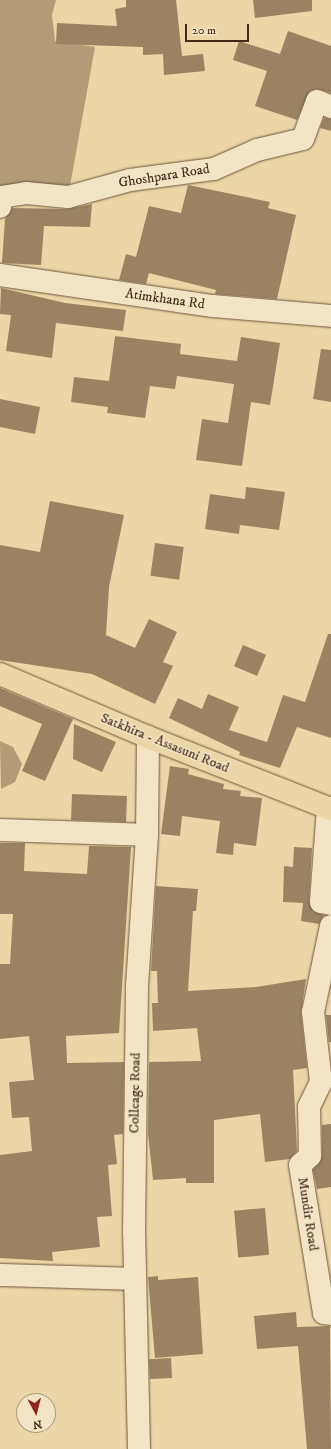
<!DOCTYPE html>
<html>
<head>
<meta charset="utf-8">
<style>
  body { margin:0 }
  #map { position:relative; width:331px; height:1449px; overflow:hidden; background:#ecd5a6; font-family:"IM FELL DW Pica",serif }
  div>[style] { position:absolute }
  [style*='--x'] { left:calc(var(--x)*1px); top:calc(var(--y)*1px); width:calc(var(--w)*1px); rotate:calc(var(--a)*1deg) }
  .water>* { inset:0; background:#b39b77 }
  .building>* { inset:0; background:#9b8263; transform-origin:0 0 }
  .roads { filter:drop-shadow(0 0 1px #6e543e) drop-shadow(0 0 1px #6e543e) }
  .minor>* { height:22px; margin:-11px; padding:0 11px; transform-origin:11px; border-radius:11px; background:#f3e4c5 }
  .major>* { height:22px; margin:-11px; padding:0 11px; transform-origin:11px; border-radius:11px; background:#ecd5a6 }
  span { translate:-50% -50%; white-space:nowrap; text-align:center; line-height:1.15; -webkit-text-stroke:3px #f3e4c5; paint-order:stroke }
  .street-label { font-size:14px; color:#44291b }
  .north { position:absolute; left:16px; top:1393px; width:40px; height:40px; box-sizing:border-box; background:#f3e4c5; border:1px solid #ad9981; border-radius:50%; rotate:173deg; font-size:11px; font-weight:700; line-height:16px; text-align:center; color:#44291b }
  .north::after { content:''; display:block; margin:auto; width:14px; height:18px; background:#8f2418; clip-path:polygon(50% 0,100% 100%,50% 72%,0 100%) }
  .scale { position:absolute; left:185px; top:24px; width:64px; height:18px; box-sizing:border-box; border:2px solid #44291b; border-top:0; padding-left:5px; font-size:12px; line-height:14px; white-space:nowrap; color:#44291b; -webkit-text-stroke:3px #f3e4c5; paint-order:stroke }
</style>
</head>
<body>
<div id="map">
  <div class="water">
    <div style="clip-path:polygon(0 0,56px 0,52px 15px,55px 41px,95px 47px,68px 197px,0 192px)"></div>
    <div style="clip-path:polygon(0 741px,13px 747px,22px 764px,15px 782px,1px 789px)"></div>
  </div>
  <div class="building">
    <div style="clip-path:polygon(126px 0,176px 0,182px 56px,203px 54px,205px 71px,164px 75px,163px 54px,143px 55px,143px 47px,56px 44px,57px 23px,117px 26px,115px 9px,126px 7px)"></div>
    <div style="clip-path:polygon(253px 0,312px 0,312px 11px,255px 18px)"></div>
    <div style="clip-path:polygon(288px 31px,331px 46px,331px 93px,316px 89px,310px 91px,297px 120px,255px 106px,267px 71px,233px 60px,239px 41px,280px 54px)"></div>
    <div style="clip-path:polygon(324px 118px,331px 119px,331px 131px,320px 128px)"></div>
    <div style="clip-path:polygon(188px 185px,270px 202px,268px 208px,296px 215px,277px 299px,215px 294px,216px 290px,149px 273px,146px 284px,119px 280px,126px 254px,136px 257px,149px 206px,181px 213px)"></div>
    <div style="clip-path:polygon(92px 204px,90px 227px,44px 226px,41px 265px,2px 263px,5px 219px,12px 208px,67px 209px)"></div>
    <div style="clip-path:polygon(1px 288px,65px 303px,126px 310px,123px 331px,56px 323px,52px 358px,6px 351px,11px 315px,0 314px)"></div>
    <div style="clip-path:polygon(115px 336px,181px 344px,180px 354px,237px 361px,241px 337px,280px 343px,270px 405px,251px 402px,242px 466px,196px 460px,202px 419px,228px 423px,234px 384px,177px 376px,175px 389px,150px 386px,145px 418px,107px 413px,108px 407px,71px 402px,74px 377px,109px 381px)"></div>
    <div style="clip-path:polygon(321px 349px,331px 350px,331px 402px,313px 399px)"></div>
    <div style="clip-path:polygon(0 399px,40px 407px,35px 434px,0 427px)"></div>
    <div style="clip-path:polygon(246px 487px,285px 492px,279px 530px,240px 525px,239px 534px,205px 529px,210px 494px,245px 499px)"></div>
    <div style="clip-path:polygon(50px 501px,124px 515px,109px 587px,106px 635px,135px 648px,149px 619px,177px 632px,163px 662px,173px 666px,155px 704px,92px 674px,0 660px,0 545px,40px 552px)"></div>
    <div style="left:155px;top:543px;width:29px;height:33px;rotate:8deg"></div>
    <div style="clip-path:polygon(328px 634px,331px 634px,331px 738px,297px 727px,280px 768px,239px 755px,240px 752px,169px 718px,178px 698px,202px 709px,208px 694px,239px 707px,229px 730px,267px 742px,283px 695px,305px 702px)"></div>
    <div style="left:243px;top:645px;width:25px;height:23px;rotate:23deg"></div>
    <div style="clip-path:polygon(0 688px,73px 719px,45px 781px,22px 771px,42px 724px,0 706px)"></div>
    <div style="clip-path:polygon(74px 724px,116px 742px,102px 772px,73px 759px)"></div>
    <div style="clip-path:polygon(170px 766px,189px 769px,188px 774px,224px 784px,223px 789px,241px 791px,240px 796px,262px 798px,256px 846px,234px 843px,233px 855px,216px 853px,220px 821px,182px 816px,180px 836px,161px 834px)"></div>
    <div style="left:72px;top:794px;width:55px;height:26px;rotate:2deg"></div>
    <div style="clip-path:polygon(0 843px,25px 843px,24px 871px,87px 874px,89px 846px,131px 847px,119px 1033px,66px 1036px,67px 1063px,124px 1062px,123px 1134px,114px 1135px,117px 1164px,108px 1165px,112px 1216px,97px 1217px,100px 1247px,52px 1252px,53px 1261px,0 1258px,0 1155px,32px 1151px,29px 1117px,12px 1118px,9px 1082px,34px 1080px,29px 1036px,0 1039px,0 964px,10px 964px,13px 914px,0 914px)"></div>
    <div style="clip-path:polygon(294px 847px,312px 848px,309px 901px,313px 911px,324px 915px,319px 924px,301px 921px,303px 903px,283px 902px,284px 866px,293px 867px)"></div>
    <div style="clip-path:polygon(156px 886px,198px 889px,196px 911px,193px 911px,188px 991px,256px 987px,306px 979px,301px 1013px,307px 1068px,293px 1070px,297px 1151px,290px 1159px,265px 1162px,260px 1114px,214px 1120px,214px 1183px,186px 1183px,186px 1178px,153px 1180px,148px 1133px,149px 1062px,201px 1061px,197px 1028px,153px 1031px,152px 1003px,158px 1003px,157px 971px,151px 971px)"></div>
    <div style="clip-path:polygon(326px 1015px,331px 1015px,331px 1042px,329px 1042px)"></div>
    <div style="clip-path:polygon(331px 1124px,331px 1187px,317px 1189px,313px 1170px,322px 1156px,322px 1125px)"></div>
    <div style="left:265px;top:1208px;width:47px;height:31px;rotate:85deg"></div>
    <div style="clip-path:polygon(158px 1276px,158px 1280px,198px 1277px,203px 1354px,155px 1358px,148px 1277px)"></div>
    <div style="clip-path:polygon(296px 1312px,297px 1327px,330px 1326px,331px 1449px,307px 1449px,298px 1346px,257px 1349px,254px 1316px)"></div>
    <div style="left:171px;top:1358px;width:20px;height:22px;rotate:87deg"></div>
  </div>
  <div class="roads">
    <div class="minor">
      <div style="--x:0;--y:207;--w:10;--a:-84"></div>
      <div style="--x:1;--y:197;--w:25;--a:-9"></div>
      <div style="--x:26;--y:193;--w:42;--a:5.4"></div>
      <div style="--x:68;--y:197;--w:64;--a:-15.3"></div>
      <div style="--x:130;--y:180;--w:85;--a:-7.5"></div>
      <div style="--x:214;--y:169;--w:47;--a:-23.8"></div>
      <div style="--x:257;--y:150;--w:47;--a:-13.4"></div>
      <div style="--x:303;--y:139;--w:40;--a:-69.8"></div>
      <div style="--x:317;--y:101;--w:15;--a:23"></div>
      <div style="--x:0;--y:275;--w:215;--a:8.3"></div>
      <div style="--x:213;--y:306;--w:118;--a:4.8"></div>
      <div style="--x:328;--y:808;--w:94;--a:94.3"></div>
      <div style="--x:321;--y:902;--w:10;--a:11"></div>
      <div style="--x:0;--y:830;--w:147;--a:1.9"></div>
      <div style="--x:331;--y:926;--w:88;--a:101.8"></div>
      <div style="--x:313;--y:1012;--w:70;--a:83.5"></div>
      <div style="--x:321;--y:1082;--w:28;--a:116"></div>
      <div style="--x:309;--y:1107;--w:49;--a:88.8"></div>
      <div style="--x:310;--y:1156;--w:13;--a:138"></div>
      <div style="--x:300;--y:1165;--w:150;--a:80.8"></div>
      <div style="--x:324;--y:1313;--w:7;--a:8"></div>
      <div style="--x:0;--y:1275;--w:135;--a:1.7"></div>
      <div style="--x:139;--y:1449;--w:216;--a:-91.3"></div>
      <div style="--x:134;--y:1233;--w:247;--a:-89.3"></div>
      <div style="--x:137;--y:986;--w:151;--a:-86.2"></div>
      <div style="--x:147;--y:835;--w:98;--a:-89.4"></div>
    </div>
    <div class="major">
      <div style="--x:0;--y:674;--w:161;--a:23.1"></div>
      <div style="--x:148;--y:737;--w:197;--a:21.5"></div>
    </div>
  </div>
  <div class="street-label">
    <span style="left:164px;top:176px;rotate:-9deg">Ghoshpara Road</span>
    <span style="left:165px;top:299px;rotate:8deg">Atimkhana Rd</span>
    <span style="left:165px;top:743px;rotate:22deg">Satkhira - Assasuni Road</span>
    <span style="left:135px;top:1093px;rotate:-89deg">Colleage Road</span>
    <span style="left:308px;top:1214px;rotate:81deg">Mundir Road</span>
  </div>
  <div class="north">N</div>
  <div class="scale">20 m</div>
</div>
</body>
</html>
